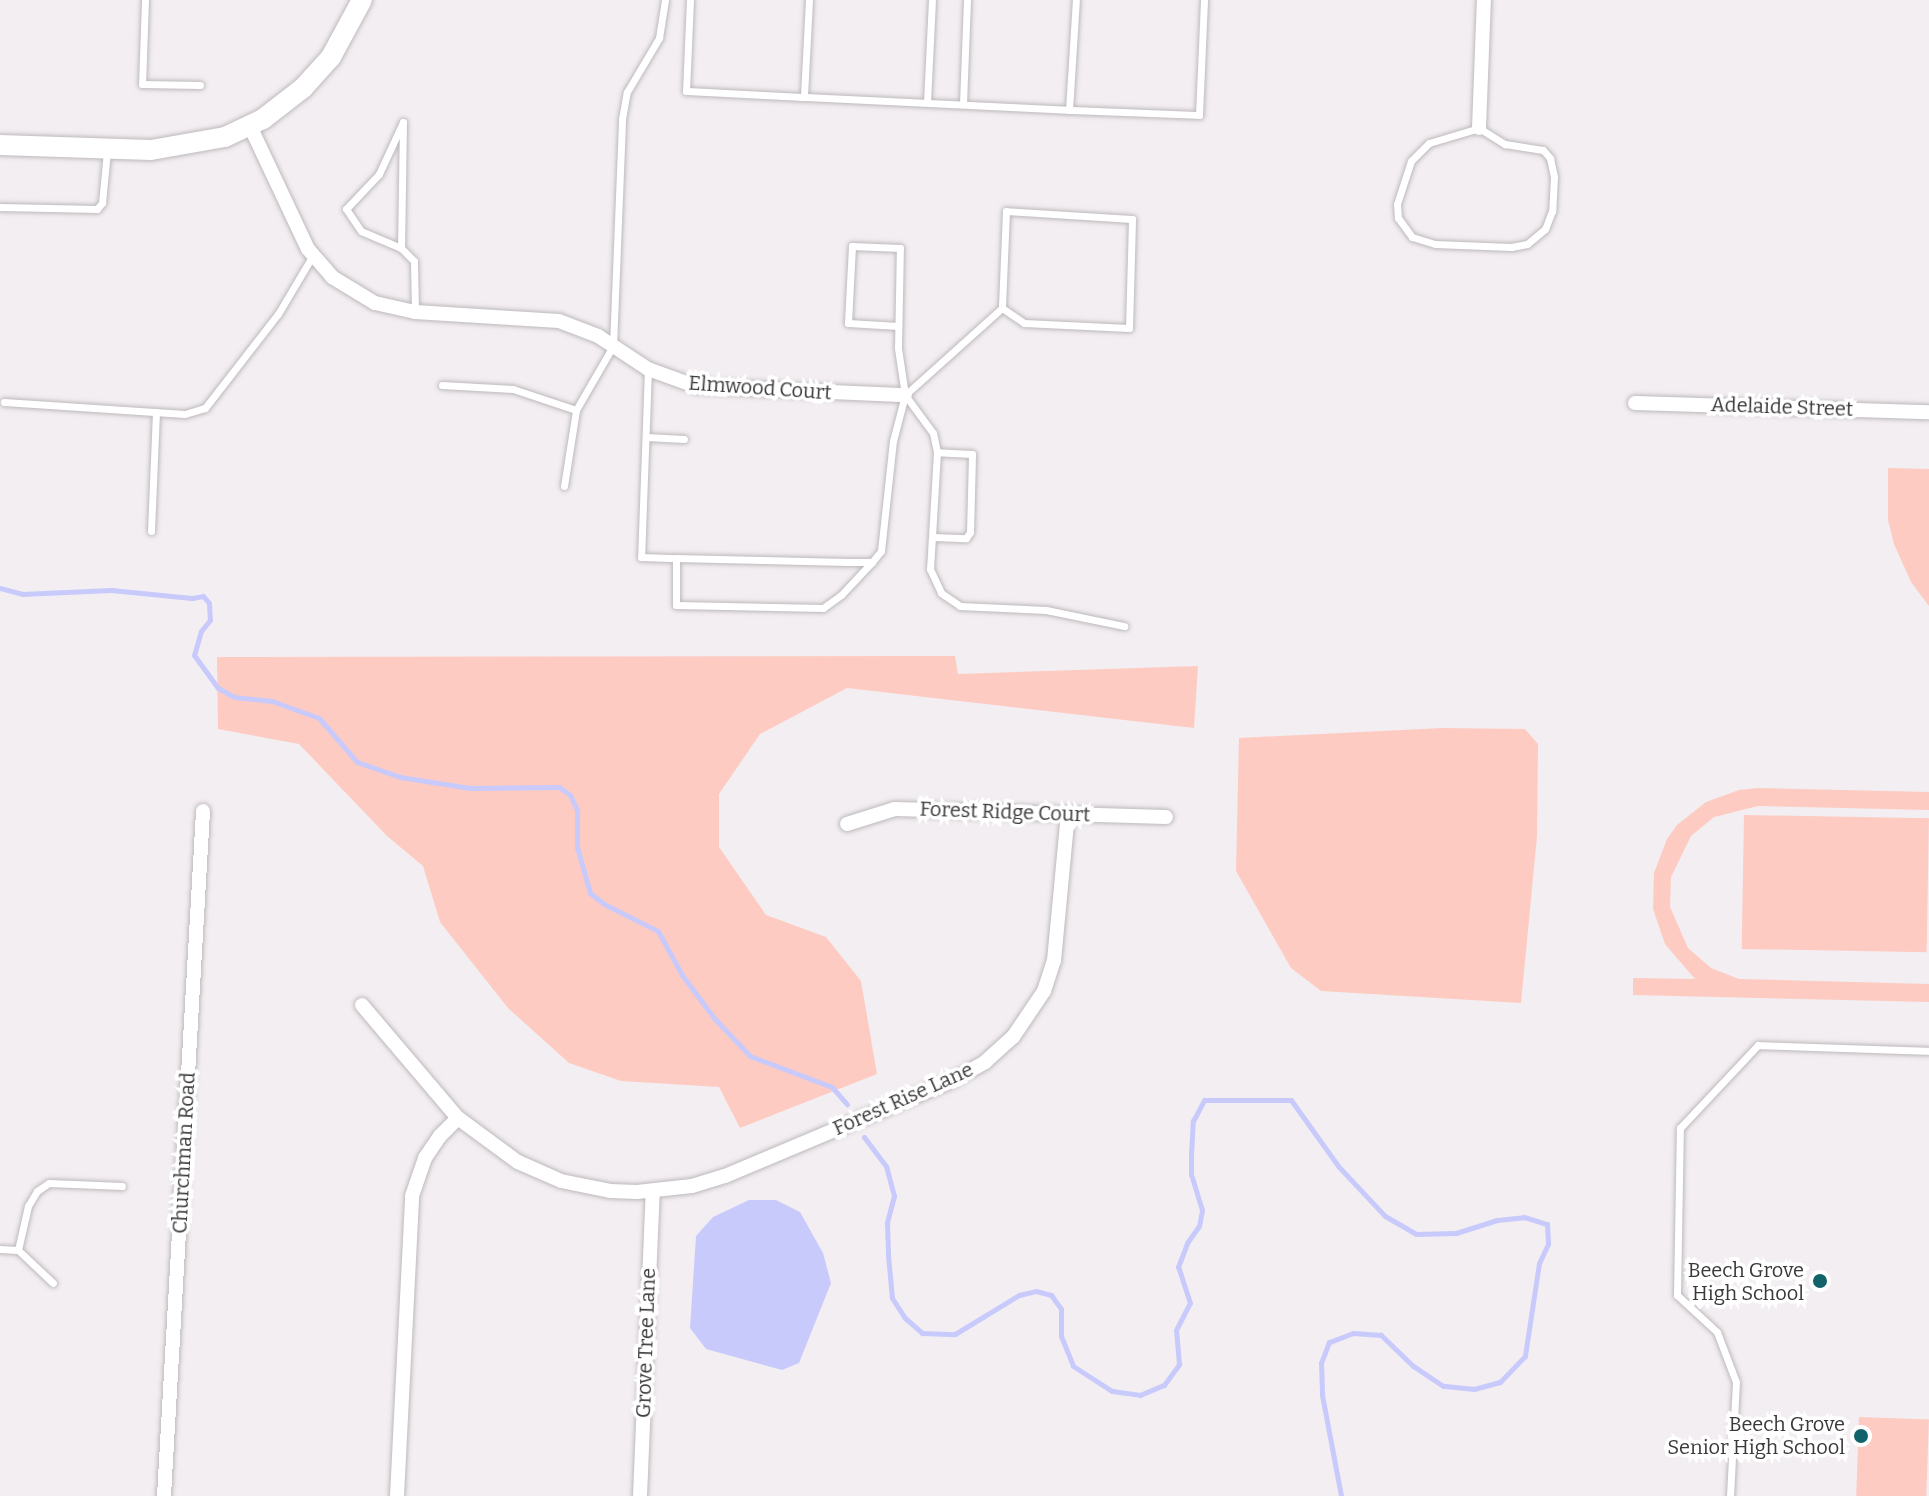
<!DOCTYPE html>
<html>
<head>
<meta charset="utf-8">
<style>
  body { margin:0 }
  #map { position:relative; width:1929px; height:1496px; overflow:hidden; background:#f3eef2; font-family:Bitter,serif }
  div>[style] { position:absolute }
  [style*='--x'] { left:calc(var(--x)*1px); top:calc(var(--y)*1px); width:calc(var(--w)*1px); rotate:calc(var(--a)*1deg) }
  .green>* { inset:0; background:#fdcbc2; transform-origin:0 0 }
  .water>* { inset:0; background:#c8cafc }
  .stream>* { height:5px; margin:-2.5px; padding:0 2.5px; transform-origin:2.5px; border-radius:2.5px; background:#c8cafc }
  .roads { filter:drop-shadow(0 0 2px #bdb9bc) drop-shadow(0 0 2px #bdb9bc) }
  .lane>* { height:7px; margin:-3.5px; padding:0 3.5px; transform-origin:3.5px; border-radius:3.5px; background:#fff }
  .street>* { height:14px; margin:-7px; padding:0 7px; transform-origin:7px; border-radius:7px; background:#fff }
  .secondary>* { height:20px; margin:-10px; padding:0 10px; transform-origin:10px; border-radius:10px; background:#fff }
  .dots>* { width:22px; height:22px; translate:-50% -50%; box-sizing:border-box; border:4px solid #fff; border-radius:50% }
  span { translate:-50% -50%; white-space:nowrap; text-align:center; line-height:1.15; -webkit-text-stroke:7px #fff; paint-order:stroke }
  .street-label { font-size:20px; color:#3a383a }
  .poi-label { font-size:20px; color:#3a383a }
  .right { translate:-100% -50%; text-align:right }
</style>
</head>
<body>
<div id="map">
  <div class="green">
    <div style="clip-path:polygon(1888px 468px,1929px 469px,1929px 606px,1911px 582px,1894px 544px,1888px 520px)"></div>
    <div style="clip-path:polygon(955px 656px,958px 674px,1198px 666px,1194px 728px,847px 688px,760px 734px,719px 794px,719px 847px,766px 915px,826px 937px,861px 981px,877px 1074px,740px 1128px,719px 1087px,621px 1081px,569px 1063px,508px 1008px,440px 922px,423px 866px,387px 836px,299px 744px,218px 729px,217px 657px)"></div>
    <div style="clip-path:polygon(1442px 728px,1525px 729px,1538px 744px,1537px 836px,1521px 1003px,1321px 991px,1291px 968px,1236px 871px,1239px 738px)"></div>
    <div style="clip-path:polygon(1758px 788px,1929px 792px,1929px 810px,1758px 806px,1714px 817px,1691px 836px,1671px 877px,1670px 907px,1688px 948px,1711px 968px,1739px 979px,1929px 984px,1929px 1002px,1633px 995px,1633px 978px,1695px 979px,1665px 944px,1653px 909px,1654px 873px,1667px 839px,1677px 825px,1706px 802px,1739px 790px)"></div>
    <div style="left:1744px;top:815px;width:185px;height:134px;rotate:1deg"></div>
    <div style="left:1859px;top:1417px;width:70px;height:79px;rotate:2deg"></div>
  </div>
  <div class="water">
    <div style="clip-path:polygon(749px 1200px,776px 1200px,800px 1212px,823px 1253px,831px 1283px,799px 1363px,782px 1370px,706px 1349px,690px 1328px,696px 1236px,713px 1217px)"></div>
  </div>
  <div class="stream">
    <div style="--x:0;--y:588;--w:23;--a:15"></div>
    <div style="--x:22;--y:594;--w:89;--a:-2.6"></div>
    <div style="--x:111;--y:590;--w:81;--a:5.6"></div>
    <div style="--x:192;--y:598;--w:11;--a:-10"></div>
    <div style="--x:203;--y:596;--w:9;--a:49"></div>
    <div style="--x:209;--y:603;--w:17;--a:87"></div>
    <div style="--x:210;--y:620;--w:14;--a:129"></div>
    <div style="--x:201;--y:631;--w:25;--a:106"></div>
    <div style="--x:194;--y:655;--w:41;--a:54"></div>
    <div style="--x:218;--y:688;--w:18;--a:29"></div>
    <div style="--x:234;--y:697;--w:38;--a:6"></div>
    <div style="--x:272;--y:701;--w:50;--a:19.9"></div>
    <div style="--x:319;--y:718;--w:58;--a:49.2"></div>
    <div style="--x:357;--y:762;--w:46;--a:19.2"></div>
    <div style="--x:400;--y:777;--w:71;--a:8.9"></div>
    <div style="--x:470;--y:788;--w:89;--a:-0.6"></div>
    <div style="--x:559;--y:787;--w:14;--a:36"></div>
    <div style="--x:570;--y:795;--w:17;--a:65"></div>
    <div style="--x:577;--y:810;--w:37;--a:90"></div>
    <div style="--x:577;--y:847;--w:48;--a:74.2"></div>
    <div style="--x:590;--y:893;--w:18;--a:38"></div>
    <div style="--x:604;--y:904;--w:60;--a:26.6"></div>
    <div style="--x:658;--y:931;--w:50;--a:61.4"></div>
    <div style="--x:682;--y:975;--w:54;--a:53.3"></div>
    <div style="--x:714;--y:1018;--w:52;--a:46.5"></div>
    <div style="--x:750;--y:1056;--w:88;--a:20.7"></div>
    <div style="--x:832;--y:1087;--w:23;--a:49"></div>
    <div style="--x:864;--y:1137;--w:36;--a:53"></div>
    <div style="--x:886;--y:1166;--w:31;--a:75"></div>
    <div style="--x:894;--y:1196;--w:28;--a:105"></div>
    <div style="--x:887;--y:1223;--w:32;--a:88"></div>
    <div style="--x:888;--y:1255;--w:43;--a:84.7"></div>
    <div style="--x:892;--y:1298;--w:24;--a:57"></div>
    <div style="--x:905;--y:1318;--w:23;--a:41"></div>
    <div style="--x:922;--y:1333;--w:33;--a:2"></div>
    <div style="--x:955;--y:1334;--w:75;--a:-31.4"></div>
    <div style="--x:1019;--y:1295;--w:17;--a:-13"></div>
    <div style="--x:1036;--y:1291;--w:16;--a:15"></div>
    <div style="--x:1051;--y:1295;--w:17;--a:54"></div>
    <div style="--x:1061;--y:1309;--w:27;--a:90"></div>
    <div style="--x:1061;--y:1336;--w:32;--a:68"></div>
    <div style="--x:1073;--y:1366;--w:46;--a:32.7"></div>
    <div style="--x:1112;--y:1391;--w:28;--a:8"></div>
    <div style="--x:1140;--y:1395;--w:26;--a:-23"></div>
    <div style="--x:1164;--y:1385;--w:26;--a:-54"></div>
    <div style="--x:1179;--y:1364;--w:34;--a:-95"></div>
    <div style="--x:1176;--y:1330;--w:30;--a:-63"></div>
    <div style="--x:1190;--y:1303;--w:38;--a:-108"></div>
    <div style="--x:1178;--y:1267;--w:26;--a:-69"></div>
    <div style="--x:1187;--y:1243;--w:21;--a:-55"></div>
    <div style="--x:1199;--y:1226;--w:16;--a:-79"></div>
    <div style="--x:1202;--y:1210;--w:37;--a:-107"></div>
    <div style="--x:1191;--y:1175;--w:20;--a:-90"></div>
    <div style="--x:1191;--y:1155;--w:34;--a:-87"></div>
    <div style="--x:1193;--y:1121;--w:24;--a:-62"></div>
    <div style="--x:1204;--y:1100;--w:87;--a:0"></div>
    <div style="--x:1291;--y:1100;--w:82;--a:54.4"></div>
    <div style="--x:1339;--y:1167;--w:67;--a:46.8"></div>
    <div style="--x:1385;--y:1216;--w:36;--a:30"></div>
    <div style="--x:1416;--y:1234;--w:40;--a:-1.4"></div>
    <div style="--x:1456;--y:1233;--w:43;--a:-17.6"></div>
    <div style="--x:1497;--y:1220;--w:27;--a:-6"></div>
    <div style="--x:1524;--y:1217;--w:24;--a:17"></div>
    <div style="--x:1547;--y:1224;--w:20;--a:87"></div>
    <div style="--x:1548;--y:1244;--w:21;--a:115"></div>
    <div style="--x:1539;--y:1263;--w:94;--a:98.6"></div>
    <div style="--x:1525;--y:1356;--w:36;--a:134"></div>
    <div style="--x:1500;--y:1382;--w:27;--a:165"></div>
    <div style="--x:1474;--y:1389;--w:31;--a:-174"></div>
    <div style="--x:1443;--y:1386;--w:36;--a:-146"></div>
    <div style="--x:1413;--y:1366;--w:45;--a:-135.9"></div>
    <div style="--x:1381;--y:1335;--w:28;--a:-176"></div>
    <div style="--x:1353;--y:1333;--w:26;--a:159"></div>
    <div style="--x:1329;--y:1342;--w:22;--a:111"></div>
    <div style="--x:1321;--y:1363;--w:32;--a:88"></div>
    <div style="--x:1322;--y:1395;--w:103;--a:79.3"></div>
  </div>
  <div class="roads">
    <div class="lane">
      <div style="--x:145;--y:0;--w:84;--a:92"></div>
      <div style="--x:142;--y:84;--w:58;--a:1"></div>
      <div style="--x:690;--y:0;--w:91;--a:92.5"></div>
      <div style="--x:686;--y:91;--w:118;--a:2.9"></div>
      <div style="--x:809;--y:0;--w:97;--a:93"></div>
      <div style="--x:804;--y:97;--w:265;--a:2.8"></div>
      <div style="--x:1069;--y:110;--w:110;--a:-86.4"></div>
      <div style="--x:927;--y:102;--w:102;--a:-87.2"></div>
      <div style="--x:963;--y:104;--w:104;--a:-87.8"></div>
      <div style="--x:1069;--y:110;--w:130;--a:2.2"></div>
      <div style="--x:1199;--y:115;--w:115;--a:-87.5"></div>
      <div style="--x:1479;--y:128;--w:31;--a:32"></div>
      <div style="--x:1505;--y:144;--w:38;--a:9"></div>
      <div style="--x:1543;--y:150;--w:11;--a:49"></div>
      <div style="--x:1550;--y:158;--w:19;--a:78"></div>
      <div style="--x:1554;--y:177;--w:34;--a:93"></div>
      <div style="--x:1552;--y:211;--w:19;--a:111"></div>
      <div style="--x:1545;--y:229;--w:23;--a:140"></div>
      <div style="--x:1527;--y:244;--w:16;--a:169"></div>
      <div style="--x:1511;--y:247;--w:76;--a:-177.7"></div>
      <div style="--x:1435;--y:244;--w:24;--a:-163"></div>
      <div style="--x:1412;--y:237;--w:24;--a:-126"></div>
      <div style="--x:1398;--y:218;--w:14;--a:-94"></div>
      <div style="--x:1397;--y:204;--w:45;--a:-72"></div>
      <div style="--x:1411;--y:161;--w:25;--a:-45"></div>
      <div style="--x:1429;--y:143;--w:52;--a:-16.7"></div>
      <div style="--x:0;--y:207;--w:97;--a:1.2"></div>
      <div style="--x:97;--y:209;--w:8;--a:-50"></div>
      <div style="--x:102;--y:203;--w:52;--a:-84.5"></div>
      <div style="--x:401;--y:248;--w:43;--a:-157"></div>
      <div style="--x:361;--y:231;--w:27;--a:-124"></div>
      <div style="--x:346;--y:209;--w:48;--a:-46.7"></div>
      <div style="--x:379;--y:174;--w:57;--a:-65.2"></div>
      <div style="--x:403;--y:122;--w:126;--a:90.9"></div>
      <div style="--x:401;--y:248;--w:18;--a:45"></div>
      <div style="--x:414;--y:261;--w:51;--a:88.9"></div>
      <div style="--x:648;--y:369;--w:188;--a:92.1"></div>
      <div style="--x:641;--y:557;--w:35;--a:2"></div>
      <div style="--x:442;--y:385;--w:71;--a:3.2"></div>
      <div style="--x:513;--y:389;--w:66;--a:18.4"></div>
      <div style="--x:905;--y:395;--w:130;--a:-41.9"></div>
      <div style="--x:1002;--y:308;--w:27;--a:34"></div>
      <div style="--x:1024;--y:323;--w:105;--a:2.7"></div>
      <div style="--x:1129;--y:328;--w:109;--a:-88.4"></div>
      <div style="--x:1132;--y:219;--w:126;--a:-176.4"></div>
      <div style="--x:1006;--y:211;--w:97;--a:92.4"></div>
      <div style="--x:905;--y:395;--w:47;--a:53.6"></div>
      <div style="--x:933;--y:433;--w:19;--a:78"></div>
      <div style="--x:937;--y:452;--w:117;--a:93.4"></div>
      <div style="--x:930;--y:569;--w:26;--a:65"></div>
      <div style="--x:941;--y:593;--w:23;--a:34"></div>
      <div style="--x:960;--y:606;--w:86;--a:2.7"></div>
      <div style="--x:1046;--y:610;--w:80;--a:11.6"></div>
      <div style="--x:4;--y:402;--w:181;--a:3.8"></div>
      <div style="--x:185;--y:414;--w:21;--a:-17"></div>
      <div style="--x:205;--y:408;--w:119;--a:-52.2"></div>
      <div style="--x:278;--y:314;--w:69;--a:-59.3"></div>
      <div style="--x:646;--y:437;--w:38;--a:3"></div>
      <div style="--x:564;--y:486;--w:77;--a:-81"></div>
      <div style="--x:576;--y:410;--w:74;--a:-60"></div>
      <div style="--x:613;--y:346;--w:227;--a:-87.7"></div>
      <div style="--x:622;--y:119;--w:27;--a:-80"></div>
      <div style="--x:627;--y:92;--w:63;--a:-59.3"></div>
      <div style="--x:659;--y:38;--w:38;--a:-81"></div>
      <div style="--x:151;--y:531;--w:119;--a:-87.6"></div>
      <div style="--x:933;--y:537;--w:33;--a:2"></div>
      <div style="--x:966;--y:538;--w:7;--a:-56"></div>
      <div style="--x:970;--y:532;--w:78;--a:-88.5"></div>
      <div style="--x:972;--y:454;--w:35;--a:-177"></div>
      <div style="--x:872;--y:562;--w:45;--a:133.2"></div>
      <div style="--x:841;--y:595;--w:22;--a:144"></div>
      <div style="--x:823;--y:608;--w:147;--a:-178.8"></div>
      <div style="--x:676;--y:605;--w:47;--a:-90"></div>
      <div style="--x:676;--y:558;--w:172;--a:1.3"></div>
      <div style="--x:848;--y:562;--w:24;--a:0"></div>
      <div style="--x:872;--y:562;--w:14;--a:-51"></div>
      <div style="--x:881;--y:551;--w:111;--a:-83.8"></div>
      <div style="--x:893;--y:441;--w:48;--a:-75.4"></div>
      <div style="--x:905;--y:395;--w:48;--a:-98.5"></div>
      <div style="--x:898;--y:348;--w:100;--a:-88.9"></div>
      <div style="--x:900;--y:248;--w:48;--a:-177.6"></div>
      <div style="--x:852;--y:246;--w:77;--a:93"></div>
      <div style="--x:848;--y:323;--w:50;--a:3.4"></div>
      <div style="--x:0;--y:1249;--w:18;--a:3"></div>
      <div style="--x:18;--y:1250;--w:48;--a:43.3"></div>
      <div style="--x:18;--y:1250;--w:45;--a:-77.2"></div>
      <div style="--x:28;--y:1206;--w:17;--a:-59"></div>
      <div style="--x:37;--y:1191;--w:14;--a:-34"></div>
      <div style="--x:49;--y:1183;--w:73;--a:2.4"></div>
      <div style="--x:1730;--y:1496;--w:114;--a:-87"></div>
      <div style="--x:1736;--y:1382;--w:53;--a:-110.8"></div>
      <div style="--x:1717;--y:1332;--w:54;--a:-137.2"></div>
      <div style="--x:1677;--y:1295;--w:167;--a:-89"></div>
      <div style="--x:1680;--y:1128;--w:114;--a:-46.8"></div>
      <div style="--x:1758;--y:1045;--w:171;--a:2"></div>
    </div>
    <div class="street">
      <div style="--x:250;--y:126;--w:136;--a:64.8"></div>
      <div style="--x:308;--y:249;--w:37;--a:49"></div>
      <div style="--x:332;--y:277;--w:50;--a:31.2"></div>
      <div style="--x:375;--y:303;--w:41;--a:12.7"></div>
      <div style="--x:415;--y:312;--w:144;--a:3.6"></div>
      <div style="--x:559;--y:321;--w:42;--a:21"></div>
      <div style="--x:598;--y:336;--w:60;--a:33.4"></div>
      <div style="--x:648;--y:369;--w:50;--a:19.9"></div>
      <div style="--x:695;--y:386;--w:210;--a:2.5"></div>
      <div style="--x:1479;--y:128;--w:128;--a:-87.8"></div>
      <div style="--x:1635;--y:403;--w:294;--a:1.8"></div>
      <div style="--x:847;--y:824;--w:50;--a:-17.4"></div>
      <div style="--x:895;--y:809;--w:271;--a:1.7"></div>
      <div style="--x:362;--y:1005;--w:148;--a:49.7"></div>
      <div style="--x:458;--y:1118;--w:74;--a:36.3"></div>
      <div style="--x:518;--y:1162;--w:47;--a:23.8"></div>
      <div style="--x:561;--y:1181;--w:50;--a:11.5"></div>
      <div style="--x:610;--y:1191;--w:27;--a:2"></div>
      <div style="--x:637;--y:1192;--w:55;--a:-6.2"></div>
      <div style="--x:692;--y:1186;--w:34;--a:-17"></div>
      <div style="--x:725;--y:1176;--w:247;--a:-22.8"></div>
      <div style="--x:953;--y:1080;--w:37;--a:-29"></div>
      <div style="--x:985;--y:1062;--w:38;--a:-42"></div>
      <div style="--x:1013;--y:1037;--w:55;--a:-56"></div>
      <div style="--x:1044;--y:991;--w:32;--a:-72"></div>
      <div style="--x:1054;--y:961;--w:149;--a:-84.6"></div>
      <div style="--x:164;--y:1496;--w:686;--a:-86.74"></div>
      <div style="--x:397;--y:1496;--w:300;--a:-87.1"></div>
      <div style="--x:412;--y:1196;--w:40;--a:-71.1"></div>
      <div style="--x:425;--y:1158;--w:27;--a:-56"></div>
      <div style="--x:440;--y:1136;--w:25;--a:-45"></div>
      <div style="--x:640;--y:1496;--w:305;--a:-87.6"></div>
    </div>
    <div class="secondary">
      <div style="--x:0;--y:145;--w:151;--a:1.9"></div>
      <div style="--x:151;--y:150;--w:75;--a:-10"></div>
      <div style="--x:225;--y:137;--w:42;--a:-25.3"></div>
      <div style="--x:263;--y:119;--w:51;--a:-37.8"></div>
      <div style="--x:303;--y:88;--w:42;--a:-47.9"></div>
      <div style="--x:331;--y:57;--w:65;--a:-61.5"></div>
    </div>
  </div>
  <div class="dots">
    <div style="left:1820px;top:1281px;background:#126269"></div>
    <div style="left:1861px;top:1436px;background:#126269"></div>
  </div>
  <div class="street-label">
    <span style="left:760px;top:388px;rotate:4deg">Elmwood Court</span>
    <span style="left:1782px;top:407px;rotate:2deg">Adelaide Street</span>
    <span style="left:1005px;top:812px;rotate:2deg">Forest Ridge Court</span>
    <span style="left:903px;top:1099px;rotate:-24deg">Forest Rise Lane</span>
    <span style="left:184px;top:1153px;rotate:-87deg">Churchman Road</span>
    <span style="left:646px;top:1343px;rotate:-88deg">Grove Tree Lane</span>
  </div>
  <div class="poi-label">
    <span class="right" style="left:1804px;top:1282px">Beech Grove<br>High School</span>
    <span class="right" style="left:1845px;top:1436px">Beech Grove<br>Senior High School</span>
  </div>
</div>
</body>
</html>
